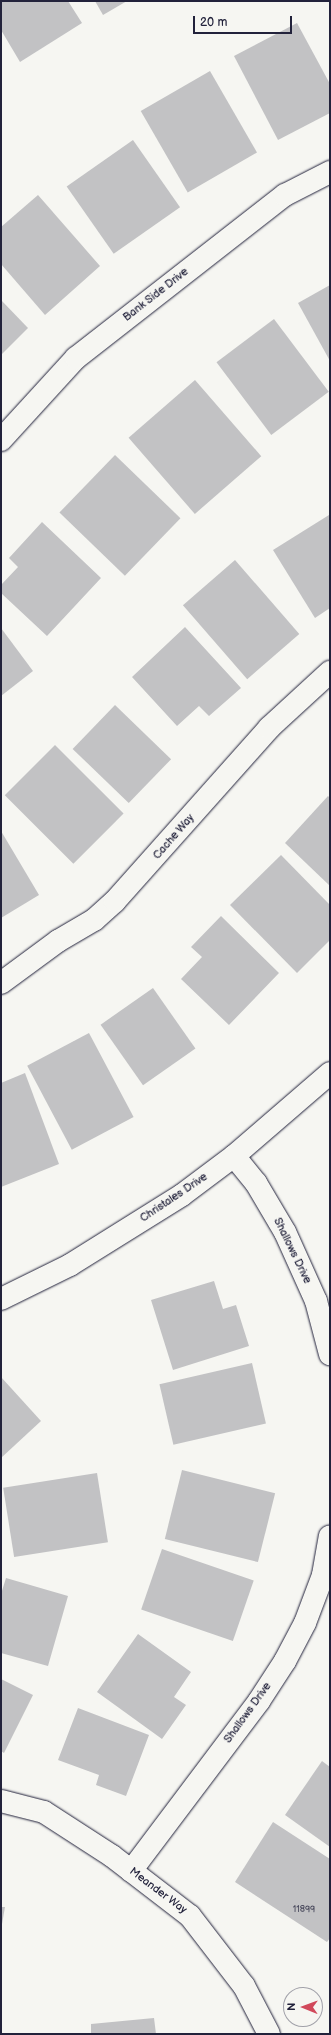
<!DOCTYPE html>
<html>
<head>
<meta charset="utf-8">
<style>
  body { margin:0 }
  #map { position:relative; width:331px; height:2035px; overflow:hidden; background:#f6f6f2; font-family:"Balsamiq Sans",sans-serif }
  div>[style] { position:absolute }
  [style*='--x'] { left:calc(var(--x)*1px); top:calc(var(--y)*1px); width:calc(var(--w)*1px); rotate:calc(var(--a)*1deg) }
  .building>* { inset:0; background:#c2c2c4; transform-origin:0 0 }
  .roads { filter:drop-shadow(0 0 1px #22223b) drop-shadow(0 0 1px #22223b) }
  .street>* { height:22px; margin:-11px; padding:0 11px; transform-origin:11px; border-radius:11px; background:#f6f6f2 }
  span { translate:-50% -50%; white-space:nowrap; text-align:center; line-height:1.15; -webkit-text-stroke:3px #f6f6f2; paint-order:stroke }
  .number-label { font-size:9px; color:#4a4a5d }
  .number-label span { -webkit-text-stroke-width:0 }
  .street-label { font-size:11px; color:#22223b }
  .frame { position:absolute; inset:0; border:2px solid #22223b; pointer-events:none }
  .north { position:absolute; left:283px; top:1987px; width:40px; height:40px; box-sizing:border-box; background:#f6f6f2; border:1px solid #a1a1a9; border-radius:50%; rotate:271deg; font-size:11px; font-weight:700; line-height:16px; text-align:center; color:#22223b }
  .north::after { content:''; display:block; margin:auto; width:14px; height:18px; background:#d1495b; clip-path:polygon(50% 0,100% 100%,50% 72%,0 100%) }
  .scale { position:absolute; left:193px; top:16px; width:99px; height:18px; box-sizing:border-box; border:2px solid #22223b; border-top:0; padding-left:5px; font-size:12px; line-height:14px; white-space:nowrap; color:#22223b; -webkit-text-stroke:3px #f6f6f2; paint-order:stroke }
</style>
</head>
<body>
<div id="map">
  <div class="building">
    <div style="clip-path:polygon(1px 1px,68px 1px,82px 23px,20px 62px,1px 30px)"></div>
    <div style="clip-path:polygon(95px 1px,127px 1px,103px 15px)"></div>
    <div style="clip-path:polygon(297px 23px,330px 84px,330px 113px,278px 140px,234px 56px)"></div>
    <div style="left:210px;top:71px;width:94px;height:80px;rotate:60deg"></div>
    <div style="left:133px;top:140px;width:82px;height:81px;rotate:55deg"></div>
    <div style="clip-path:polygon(38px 195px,100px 266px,45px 315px,1px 264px,1px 227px)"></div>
    <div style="clip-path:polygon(330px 285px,330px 361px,298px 303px)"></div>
    <div style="clip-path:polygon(1px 300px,28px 328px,1px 355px)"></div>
    <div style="left:274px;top:319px;width:91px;height:72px;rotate:53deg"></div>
    <div style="left:195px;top:380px;width:101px;height:88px;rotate:49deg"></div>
    <div style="left:115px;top:455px;width:91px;height:80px;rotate:44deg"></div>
    <div style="clip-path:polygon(329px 515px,330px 608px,315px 618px,273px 550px)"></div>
    <div style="clip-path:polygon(42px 522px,101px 578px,47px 636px,1px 593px,1px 585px,18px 567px,9px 558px)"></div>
    <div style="left:235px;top:560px;width:98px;height:69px;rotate:49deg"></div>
    <div style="clip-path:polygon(185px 627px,241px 688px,209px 716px,199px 706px,177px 726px,132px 677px)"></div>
    <div style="clip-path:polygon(1px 628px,33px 671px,1px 696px)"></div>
    <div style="left:115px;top:705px;width:78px;height:61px;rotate:44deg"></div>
    <div style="left:55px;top:745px;width:97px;height:71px;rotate:45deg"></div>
    <div style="clip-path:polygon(328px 796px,330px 798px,330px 886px,285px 843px)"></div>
    <div style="clip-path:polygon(1px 831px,39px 895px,1px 918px)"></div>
    <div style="clip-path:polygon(281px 855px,330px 905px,330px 940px,297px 973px,230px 905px)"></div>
    <div style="clip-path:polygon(221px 916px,279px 973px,229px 1025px,181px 979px,202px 957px,191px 947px)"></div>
    <div style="left:153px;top:988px;width:74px;height:64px;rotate:55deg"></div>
    <div style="left:89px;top:1033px;width:95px;height:70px;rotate:62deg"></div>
    <div style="clip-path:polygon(25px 1073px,59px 1164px,1px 1187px,1px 1083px)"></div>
    <div style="clip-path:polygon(214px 1281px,223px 1309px,236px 1305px,249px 1346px,173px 1370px,151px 1300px)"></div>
    <div style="left:252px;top:1363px;width:62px;height:95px;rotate:77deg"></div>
    <div style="clip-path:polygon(1px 1377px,41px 1421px,1px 1458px)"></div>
    <div style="left:182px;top:1470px;width:96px;height:71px;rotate:14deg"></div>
    <div style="left:97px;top:1473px;width:70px;height:95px;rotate:81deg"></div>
    <div style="left:162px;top:1549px;width:97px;height:64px;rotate:19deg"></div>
    <div style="clip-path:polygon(6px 1578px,68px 1596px,48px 1666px,1px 1653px,1px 1594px)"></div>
    <div style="clip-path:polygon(138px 1634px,191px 1672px,174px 1697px,186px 1705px,162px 1739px,97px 1692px)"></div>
    <div style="clip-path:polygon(1px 1679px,33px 1695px,4px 1753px,1px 1751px)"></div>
    <div style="clip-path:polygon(78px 1708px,149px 1735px,126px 1796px,96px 1785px,99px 1775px,58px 1760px)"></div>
    <div style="clip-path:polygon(322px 1761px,330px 1767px,330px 1847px,285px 1815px)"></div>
    <div style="clip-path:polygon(273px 1822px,330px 1859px,330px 1938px,327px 1942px,235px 1882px)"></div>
    <div style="clip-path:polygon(1px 1907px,5px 1907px,2px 1924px,1px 1924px)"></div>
    <div style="clip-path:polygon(154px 2018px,156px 2034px,91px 2034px,91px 2024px)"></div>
  </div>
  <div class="roads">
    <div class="street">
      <div style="--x:1;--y:440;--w:111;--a:-47.6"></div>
      <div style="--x:76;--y:358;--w:265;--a:-38"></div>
      <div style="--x:285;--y:195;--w:51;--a:-27.1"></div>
      <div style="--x:1;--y:983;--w:71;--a:-36.4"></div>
      <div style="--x:58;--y:941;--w:42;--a:-30.3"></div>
      <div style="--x:94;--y:920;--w:28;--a:-42"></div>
      <div style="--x:115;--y:901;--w:232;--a:-48.3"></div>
      <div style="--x:269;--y:728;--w:83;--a:-42.6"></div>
      <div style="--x:234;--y:1156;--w:35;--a:51"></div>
      <div style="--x:256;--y:1183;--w:57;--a:59.4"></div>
      <div style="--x:285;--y:1232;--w:76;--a:65.8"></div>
      <div style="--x:316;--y:1301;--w:55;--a:75.2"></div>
      <div style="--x:1;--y:1299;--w:77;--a:-26.2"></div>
      <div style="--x:70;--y:1265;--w:132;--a:-32"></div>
      <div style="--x:182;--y:1195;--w:65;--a:-36.9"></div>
      <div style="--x:234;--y:1156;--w:127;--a:-40.8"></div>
      <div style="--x:1;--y:1801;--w:44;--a:14.3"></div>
      <div style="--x:44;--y:1812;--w:81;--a:32.9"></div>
      <div style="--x:112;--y:1856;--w:98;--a:37.6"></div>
      <div style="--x:190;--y:1916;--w:88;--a:52.4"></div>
      <div style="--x:244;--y:1986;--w:54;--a:62.5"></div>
      <div style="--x:131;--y:1871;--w:213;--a:-53"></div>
      <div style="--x:259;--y:1701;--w:48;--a:-57"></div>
      <div style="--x:285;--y:1661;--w:43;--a:-62.2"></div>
      <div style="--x:305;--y:1623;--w:51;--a:-69.4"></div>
      <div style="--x:323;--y:1575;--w:39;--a:-80"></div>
    </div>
  </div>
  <div class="number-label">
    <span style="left:304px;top:1910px">11899</span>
  </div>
  <div class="street-label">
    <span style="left:156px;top:295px;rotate:-38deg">Bank Side Drive</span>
    <span style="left:174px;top:837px;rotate:-49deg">Cache Way</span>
    <span style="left:174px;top:1198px;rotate:-34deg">Christales Drive</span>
    <span style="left:292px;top:1251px;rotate:64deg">Shallows Drive</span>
    <span style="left:248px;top:1713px;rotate:-54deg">Shallows Drive</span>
    <span style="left:158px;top:1891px;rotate:37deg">Meander Way</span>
  </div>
  <div class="frame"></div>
  <div class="north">N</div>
  <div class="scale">20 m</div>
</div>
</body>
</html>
